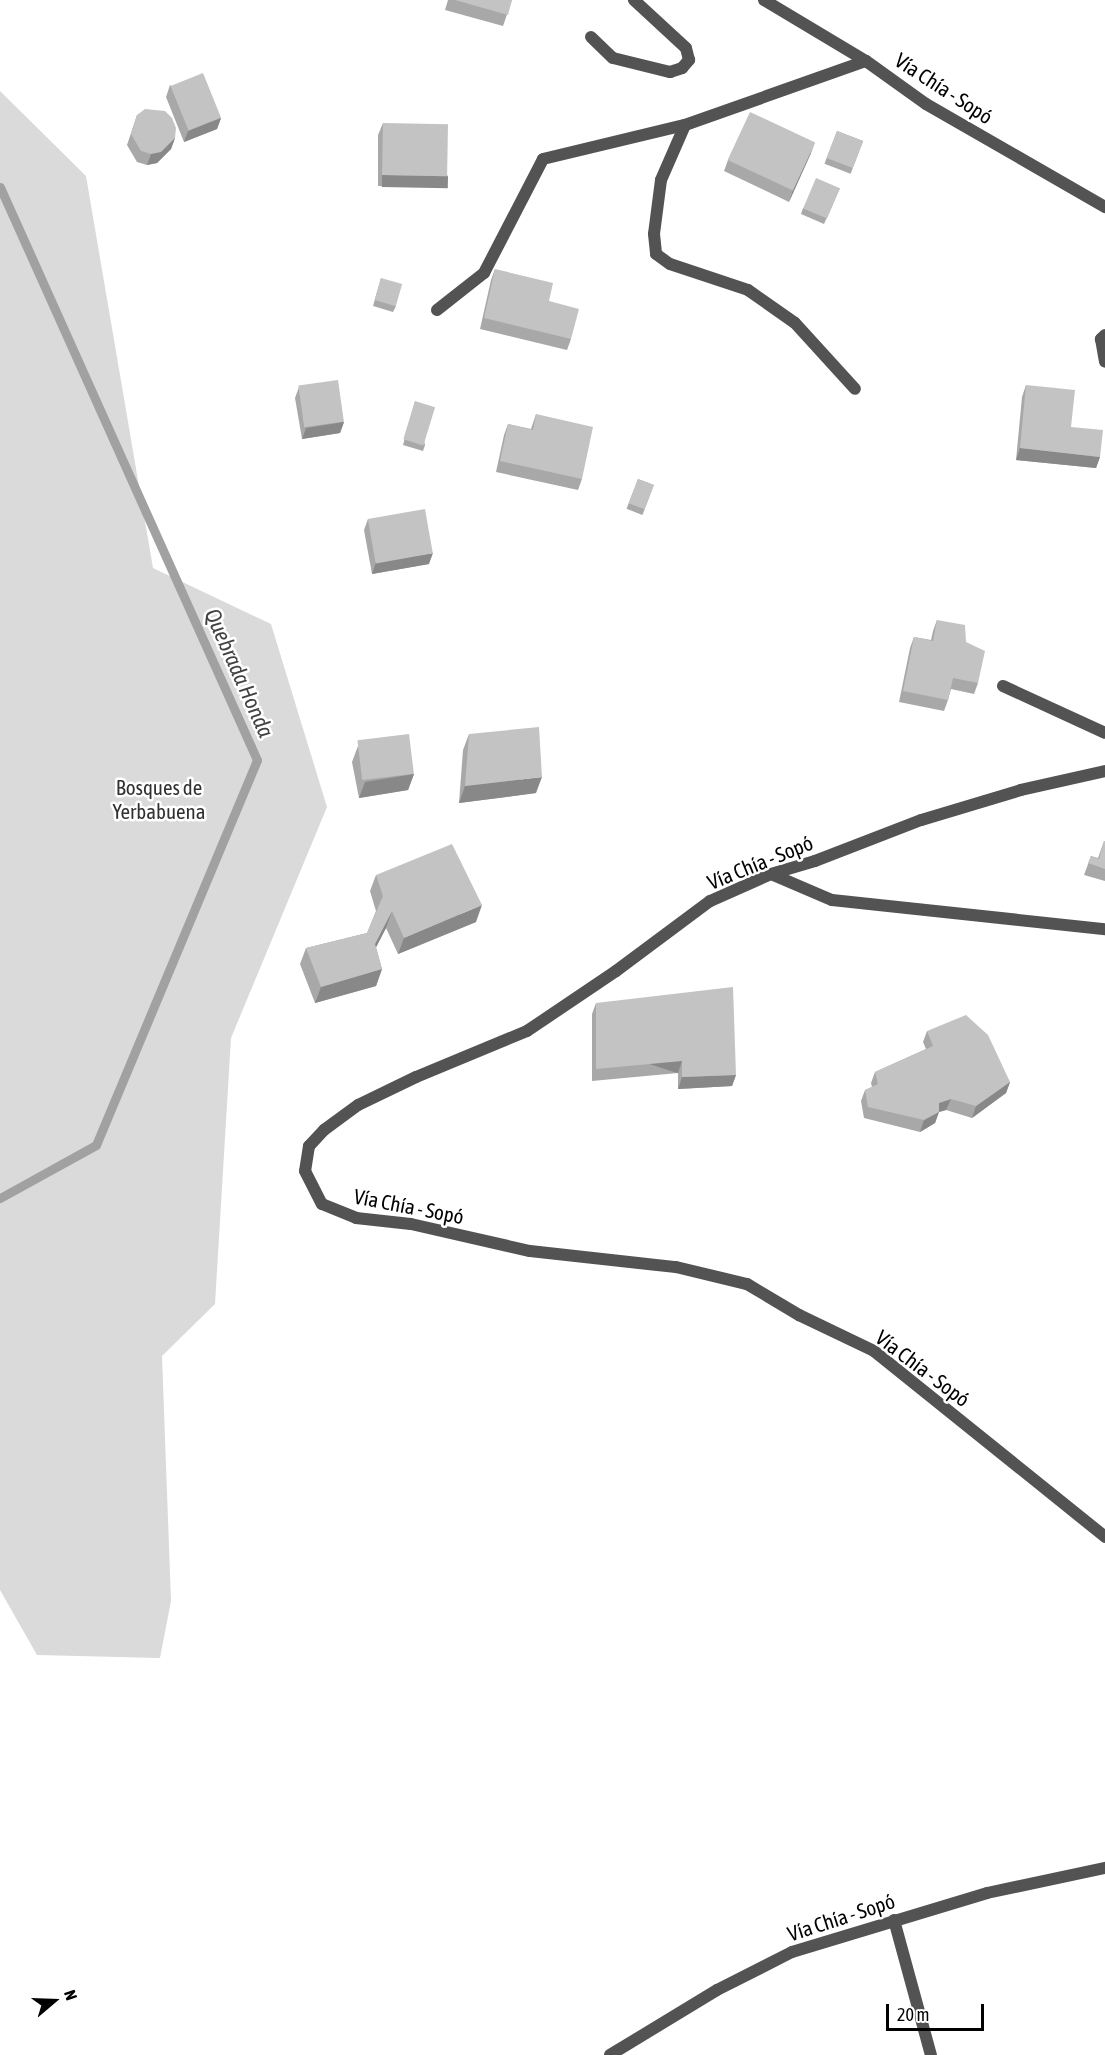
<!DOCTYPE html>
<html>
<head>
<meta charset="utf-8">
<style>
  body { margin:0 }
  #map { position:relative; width:1105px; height:2055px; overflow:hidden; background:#fff; font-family:"Asap Condensed",sans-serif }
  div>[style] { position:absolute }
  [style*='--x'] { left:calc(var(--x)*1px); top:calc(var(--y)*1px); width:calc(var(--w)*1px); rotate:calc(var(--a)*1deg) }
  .green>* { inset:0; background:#dadada }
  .stream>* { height:9px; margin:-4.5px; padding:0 4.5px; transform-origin:4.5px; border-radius:4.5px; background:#a1a1a1 }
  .service>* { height:12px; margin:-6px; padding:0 6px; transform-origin:6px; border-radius:6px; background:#535353 }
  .minor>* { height:12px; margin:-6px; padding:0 6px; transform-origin:6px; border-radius:6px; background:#535353 }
  .tertiary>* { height:12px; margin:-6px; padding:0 6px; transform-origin:6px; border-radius:6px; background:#535353 }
  .wall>* { inset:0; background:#a8a8a8; transform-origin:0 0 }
  .shaded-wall>* { inset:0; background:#888; transform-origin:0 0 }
  .building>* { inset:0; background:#c3c3c3; transform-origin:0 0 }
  span { translate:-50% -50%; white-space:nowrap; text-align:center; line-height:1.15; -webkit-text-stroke:5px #fff; paint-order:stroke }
  .street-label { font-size:21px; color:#000 }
  .park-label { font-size:21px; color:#313131 }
  .water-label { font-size:22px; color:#424242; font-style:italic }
  .north { position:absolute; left:24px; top:1971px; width:60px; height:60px; -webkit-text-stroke:4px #fff; paint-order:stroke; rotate:71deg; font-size:16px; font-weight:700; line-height:24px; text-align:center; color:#000 }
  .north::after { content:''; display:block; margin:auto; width:21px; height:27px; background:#000; clip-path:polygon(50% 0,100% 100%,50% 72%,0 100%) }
  .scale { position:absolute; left:886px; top:2004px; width:98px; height:27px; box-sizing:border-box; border:3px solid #000; border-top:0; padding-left:8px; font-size:18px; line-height:21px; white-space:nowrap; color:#000; -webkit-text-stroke:4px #fff; paint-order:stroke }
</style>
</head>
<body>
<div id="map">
  <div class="green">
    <div style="clip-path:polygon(0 91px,86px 176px,153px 568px,271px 624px,327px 807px,231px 1038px,215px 1304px,162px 1356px,171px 1601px,160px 1658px,37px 1655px,0 1590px)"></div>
  </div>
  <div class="stream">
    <div style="--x:0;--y:187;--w:628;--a:65.84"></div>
    <div style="--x:257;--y:760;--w:417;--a:112.7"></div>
    <div style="--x:96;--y:1145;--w:110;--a:151.1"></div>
  </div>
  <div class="service">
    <div style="--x:1105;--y:335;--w:6;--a:135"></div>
    <div style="--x:1101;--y:339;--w:23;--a:80"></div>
  </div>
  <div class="minor">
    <div style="--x:591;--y:37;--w:30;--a:44"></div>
    <div style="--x:613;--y:58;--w:59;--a:13.8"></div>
    <div style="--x:670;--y:72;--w:13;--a:-18"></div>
    <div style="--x:682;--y:68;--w:11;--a:-49"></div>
    <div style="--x:689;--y:60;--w:12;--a:-104"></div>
    <div style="--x:686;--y:48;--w:71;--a:-137.3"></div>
    <div style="--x:685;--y:125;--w:60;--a:113.6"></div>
    <div style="--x:661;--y:180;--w:54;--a:97.4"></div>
    <div style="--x:654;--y:234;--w:20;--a:84"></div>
    <div style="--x:656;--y:254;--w:17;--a:36"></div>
    <div style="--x:670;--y:264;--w:82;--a:18.4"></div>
    <div style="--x:748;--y:290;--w:57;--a:35.1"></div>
    <div style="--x:795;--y:323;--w:89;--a:47.7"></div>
    <div style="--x:437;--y:310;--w:60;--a:-38.2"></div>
    <div style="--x:484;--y:273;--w:128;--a:-62.6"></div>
    <div style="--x:543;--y:159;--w:146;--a:-13.5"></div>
    <div style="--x:685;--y:125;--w:192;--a:-19.5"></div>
    <div style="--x:1003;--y:686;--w:112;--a:24.7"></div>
    <div style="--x:771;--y:874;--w:66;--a:23.1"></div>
    <div style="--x:832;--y:900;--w:275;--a:6.1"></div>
    <div style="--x:894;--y:1920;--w:140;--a:74.7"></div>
  </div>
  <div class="tertiary">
    <div style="--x:764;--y:0;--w:119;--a:30.9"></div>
    <div style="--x:866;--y:61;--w:74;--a:35.6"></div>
    <div style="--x:926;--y:104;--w:207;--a:29.9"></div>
    <div style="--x:1105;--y:771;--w:86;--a:167.3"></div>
    <div style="--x:1021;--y:790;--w:104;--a:163.3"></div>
    <div style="--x:921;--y:820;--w:114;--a:158.9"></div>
    <div style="--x:815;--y:861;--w:46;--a:163.5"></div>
    <div style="--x:771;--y:874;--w:67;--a:156.1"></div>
    <div style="--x:710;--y:901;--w:117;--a:143.3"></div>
    <div style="--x:616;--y:971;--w:107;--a:146"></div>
    <div style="--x:527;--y:1031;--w:120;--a:157.5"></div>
    <div style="--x:416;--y:1077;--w:64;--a:154.2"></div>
    <div style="--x:358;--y:1105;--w:42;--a:143.7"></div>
    <div style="--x:324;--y:1130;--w:22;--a:133"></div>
    <div style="--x:309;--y:1146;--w:25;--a:99"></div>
    <div style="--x:305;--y:1171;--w:37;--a:63"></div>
    <div style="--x:322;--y:1204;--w:37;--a:22"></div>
    <div style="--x:356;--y:1218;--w:55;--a:6.2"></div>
    <div style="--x:411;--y:1224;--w:122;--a:12.8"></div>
    <div style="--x:530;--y:1251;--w:147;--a:6.3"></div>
    <div style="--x:676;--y:1267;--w:73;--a:13.5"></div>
    <div style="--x:747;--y:1284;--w:61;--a:30.8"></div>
    <div style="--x:799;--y:1315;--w:83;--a:25.6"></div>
    <div style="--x:874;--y:1351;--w:297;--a:38.8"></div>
    <div style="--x:610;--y:2055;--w:125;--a:-31.3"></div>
    <div style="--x:717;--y:1990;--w:84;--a:-26.9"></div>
    <div style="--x:792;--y:1952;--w:204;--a:-16.8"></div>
    <div style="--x:987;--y:1893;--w:121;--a:-12"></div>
  </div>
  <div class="wall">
    <div style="clip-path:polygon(448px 0,512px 0,503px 26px,445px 10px)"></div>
    <div style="clip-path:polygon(170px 85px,221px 118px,217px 129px,184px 142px,166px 97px)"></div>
    <div style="clip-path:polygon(137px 115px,175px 138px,171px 149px,157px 163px,147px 165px,137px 162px,127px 145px)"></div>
    <div style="clip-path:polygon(383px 123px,448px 176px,444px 187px,378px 186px,378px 135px)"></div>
    <div style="left:837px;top:131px;width:28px;height:35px;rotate:21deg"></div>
    <div style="clip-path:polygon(811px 153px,789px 202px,724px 171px,728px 160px)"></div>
    <div style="clip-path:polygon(840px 188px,824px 224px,801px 214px,803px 208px)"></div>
    <div style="clip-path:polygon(495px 269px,549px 301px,571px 339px,567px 350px,480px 329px,491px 280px)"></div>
    <div style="clip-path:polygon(381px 278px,396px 306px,393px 312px,373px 306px)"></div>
    <div style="clip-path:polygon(1026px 385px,1071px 427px,1100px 457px,1096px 468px,1016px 460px,1022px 397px)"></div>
    <div style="clip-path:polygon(299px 387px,344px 422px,340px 433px,302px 439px,295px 398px)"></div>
    <div style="clip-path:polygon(415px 401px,425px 445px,423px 451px,403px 445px)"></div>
    <div style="clip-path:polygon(536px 414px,582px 479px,578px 490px,496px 472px,504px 435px,508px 424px,531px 429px)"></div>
    <div style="left:638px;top:479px;width:17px;height:32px;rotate:21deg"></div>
    <div style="clip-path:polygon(368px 519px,429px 564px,372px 574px,364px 530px)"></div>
    <div style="clip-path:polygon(937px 620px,966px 642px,978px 683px,974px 694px,951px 689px,948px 700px,944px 711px,899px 702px,910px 648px,914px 637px,931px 640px,933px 631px)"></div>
    <div style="clip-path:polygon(469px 734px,536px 793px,459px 803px,463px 750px)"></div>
    <div style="clip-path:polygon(358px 746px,414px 774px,408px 790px,359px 798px,352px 762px)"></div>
    <div style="clip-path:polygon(1104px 841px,1105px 841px,1105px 881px,1084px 875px,1091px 856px,1098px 858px)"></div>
    <div style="clip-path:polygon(376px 875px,476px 922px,398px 954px,386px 928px,376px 947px,382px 969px,376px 986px,315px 1003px,300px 964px,306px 948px,367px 933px,376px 911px,370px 891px)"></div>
    <div style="clip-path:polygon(596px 1003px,736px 1075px,732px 1086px,678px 1089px,678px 1073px,592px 1081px,592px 1014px)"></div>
    <div style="clip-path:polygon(927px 1031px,1010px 1082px,1006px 1093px,972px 1118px,946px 1110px,939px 1112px,935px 1123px,920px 1132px,864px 1118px,861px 1101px,865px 1090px,872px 1087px,871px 1083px,875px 1072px,926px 1049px,923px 1042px)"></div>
  </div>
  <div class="shaded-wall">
    <div style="clip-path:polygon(221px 118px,217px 129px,184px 142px,188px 131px)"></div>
    <div style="clip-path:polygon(175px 138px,171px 149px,157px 163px,147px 165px,151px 154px)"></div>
    <div style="clip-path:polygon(815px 142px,811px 153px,789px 202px,793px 190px)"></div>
    <div style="left:382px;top:175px;width:66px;height:12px;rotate:1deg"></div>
    <div style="clip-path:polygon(344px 422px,340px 433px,302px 439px,306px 428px)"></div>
    <div style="clip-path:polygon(1020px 448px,1100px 457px,1096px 468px,1016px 460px)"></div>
    <div style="clip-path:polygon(433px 553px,429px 564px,372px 574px,376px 562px)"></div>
    <div style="clip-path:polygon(414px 774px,408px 790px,359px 798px,365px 782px)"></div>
    <div style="clip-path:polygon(542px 777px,536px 793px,459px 803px,465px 786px)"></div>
    <div style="clip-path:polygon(482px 905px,476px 922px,398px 954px,404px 938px)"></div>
    <div style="clip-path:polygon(392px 911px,386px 928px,369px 961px,375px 944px)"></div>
    <div style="clip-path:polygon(382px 969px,376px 986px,315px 1003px,321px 987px)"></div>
    <div style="left:682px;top:1061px;width:13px;height:86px;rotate:108deg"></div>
    <div style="clip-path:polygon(736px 1075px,732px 1086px,678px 1089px,682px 1077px)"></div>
    <div style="clip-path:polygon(1010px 1082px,1006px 1093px,972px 1118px,976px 1106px)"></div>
    <div style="clip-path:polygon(951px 1099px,946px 1110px,939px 1112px,935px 1123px,920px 1132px,924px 1120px,939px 1103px)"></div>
  </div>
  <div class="building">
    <div style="clip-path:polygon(455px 0,512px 0,508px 15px)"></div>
    <div style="left:203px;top:73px;width:48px;height:35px;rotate:68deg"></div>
    <div style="clip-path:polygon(145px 109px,165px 111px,172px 118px,176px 128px,175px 138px,161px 152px,151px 154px,141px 151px,131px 134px,137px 115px)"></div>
    <div style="left:750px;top:112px;width:72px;height:53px;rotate:25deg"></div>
    <div style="left:383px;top:123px;width:65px;height:52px;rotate:1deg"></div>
    <div style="left:837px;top:131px;width:28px;height:29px;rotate:21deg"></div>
    <div style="left:816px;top:178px;width:26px;height:33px;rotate:23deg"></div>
    <div style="clip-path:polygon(495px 269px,553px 283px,549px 301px,579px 309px,571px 339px,484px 318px)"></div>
    <div style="left:381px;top:278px;width:22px;height:23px;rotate:16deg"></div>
    <div style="left:338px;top:380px;width:42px;height:40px;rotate:82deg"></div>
    <div style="clip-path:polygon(1026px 385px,1075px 390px,1071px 427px,1103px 430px,1100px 457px,1020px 448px)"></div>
    <div style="left:415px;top:401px;width:21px;height:40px;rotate:17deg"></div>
    <div style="clip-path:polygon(536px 414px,593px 427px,582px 479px,500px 461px,508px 424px,533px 430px)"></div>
    <div style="left:638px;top:479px;width:17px;height:26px;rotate:21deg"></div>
    <div style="left:425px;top:509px;width:45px;height:58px;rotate:80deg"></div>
    <div style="clip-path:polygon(937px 620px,965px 625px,966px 642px,985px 651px,978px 683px,953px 678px,948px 700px,903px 691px,914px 637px,933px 641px)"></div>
    <div style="clip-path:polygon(539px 727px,542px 777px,465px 786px,469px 734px)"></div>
    <div style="left:409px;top:734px;width:40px;height:52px;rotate:83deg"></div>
    <div style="clip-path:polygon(1104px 841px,1105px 841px,1105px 869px,1088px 863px,1091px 856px,1099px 859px)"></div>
    <div style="clip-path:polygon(452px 844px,482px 905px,404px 938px,392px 911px,375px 944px,382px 969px,321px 987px,306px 948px,367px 933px,383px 896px,376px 875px)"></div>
    <div style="clip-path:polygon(733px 987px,736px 1075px,682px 1077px,682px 1061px,596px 1069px,596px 1003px)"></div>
    <div style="clip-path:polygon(966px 1015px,988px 1035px,1010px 1082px,976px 1106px,951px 1099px,939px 1103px,939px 1112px,924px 1120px,868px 1107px,865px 1090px,878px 1084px,875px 1072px,933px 1046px,927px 1031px)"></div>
  </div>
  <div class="street-label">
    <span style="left:944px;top:88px;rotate:33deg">Vía Chía - Sopó</span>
    <span style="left:760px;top:862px;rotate:-22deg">Vía Chía - Sopó</span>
    <span style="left:409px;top:1206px;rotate:11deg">Vía Chía - Sopó</span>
    <span style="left:923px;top:1368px;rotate:37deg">Vía Chía - Sopó</span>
    <span style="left:841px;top:1917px;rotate:-18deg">Vía Chía - Sopó</span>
  </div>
  <div class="park-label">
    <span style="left:159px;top:799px">Bosques de<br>Yerbabuena</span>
  </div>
  <div class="water-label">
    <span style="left:239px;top:673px;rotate:66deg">Quebrada Honda</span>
  </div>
  <div class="north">N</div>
  <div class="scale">20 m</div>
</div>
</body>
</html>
